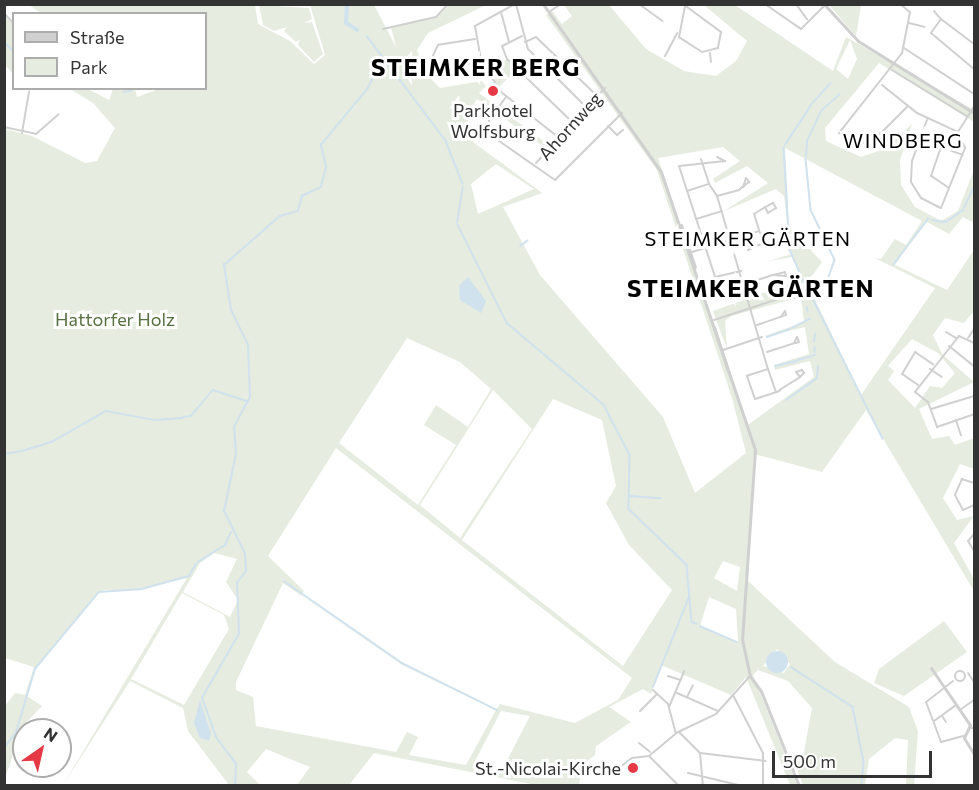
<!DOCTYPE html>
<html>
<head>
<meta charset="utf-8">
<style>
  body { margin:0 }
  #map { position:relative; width:979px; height:790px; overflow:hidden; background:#fff; font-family:Commissioner,sans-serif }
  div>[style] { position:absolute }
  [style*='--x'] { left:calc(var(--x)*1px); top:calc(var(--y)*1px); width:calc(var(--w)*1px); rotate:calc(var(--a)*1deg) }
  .green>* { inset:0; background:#e6ecdf }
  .water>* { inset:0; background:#cfe2ee }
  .round { border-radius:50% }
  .stream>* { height:1.5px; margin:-0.75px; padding:0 0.75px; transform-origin:0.75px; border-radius:0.75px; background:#cfe2ee }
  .river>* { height:4px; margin:-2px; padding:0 2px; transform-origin:2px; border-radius:2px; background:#cfe2ee }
  .minor>* { height:2px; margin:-1px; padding:0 1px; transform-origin:1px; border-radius:1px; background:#d0d0d0 }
  .minor>.ring { margin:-1px; padding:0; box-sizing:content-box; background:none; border:2px solid #d0d0d0; border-radius:50% }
  .tertiary>* { height:3px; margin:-1.5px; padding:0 1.5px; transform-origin:1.5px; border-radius:1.5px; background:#d0d0d0 }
  .dots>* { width:16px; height:16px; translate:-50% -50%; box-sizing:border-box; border:3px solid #fff; border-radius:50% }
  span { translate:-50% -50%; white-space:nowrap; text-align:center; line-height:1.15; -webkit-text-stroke:6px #fff; paint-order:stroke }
  .poi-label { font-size:18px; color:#333 }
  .right { translate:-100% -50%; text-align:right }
  .street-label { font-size:18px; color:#333 }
  .park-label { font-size:18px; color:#56703f }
  .neighbourhood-label { font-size:20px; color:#000; letter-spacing:1.5px }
  .district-label { font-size:24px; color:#000; font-weight:700; letter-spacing:1.5px }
  .frame { position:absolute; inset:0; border:6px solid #333; pointer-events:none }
  .legend { position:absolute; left:12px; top:12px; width:195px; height:78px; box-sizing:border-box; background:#fff; border:2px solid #adadad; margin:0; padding:8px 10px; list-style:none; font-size:18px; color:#333 }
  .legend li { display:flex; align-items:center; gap:12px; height:30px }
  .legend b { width:30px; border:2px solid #adadad }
  .north { position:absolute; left:12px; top:718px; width:60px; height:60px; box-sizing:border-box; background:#fff; border:2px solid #adadad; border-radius:50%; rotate:34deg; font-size:16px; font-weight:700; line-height:24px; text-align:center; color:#333 }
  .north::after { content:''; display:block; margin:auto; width:21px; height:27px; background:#e63946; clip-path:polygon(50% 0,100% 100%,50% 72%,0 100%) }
  .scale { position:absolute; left:772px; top:751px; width:160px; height:27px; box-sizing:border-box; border:3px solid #333; border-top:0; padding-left:8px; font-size:18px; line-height:21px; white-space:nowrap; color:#333; -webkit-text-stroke:4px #fff; paint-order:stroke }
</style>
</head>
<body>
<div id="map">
  <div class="green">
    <div style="clip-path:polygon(evenodd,29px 5px,255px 5px,258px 24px,290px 41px,314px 64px,325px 55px,310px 5px,374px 5px,396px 47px,391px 27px,436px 18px,449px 5px,486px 5px,428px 33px,417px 50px,424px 72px,440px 88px,482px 81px,486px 86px,479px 93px,550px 146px,547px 149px,477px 99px,471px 109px,466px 129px,473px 142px,542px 193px,503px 207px,540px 275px,663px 417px,695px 493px,746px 453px,732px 398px,657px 170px,546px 15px,552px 11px,562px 24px,572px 16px,564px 5px,609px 5px,646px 49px,684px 71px,716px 76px,736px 61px,747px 41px,704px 5px,735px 5px,833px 71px,846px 37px,974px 110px,974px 122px,879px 63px,825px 128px,826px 141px,861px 157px,884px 149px,912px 124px,900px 160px,901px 185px,915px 207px,941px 221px,958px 211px,974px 170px,974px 223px,963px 217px,949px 234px,925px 221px,895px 265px,947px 290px,974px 250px,974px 311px,964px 323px,945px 318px,933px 335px,942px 354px,974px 382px,919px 409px,932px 439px,949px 436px,955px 445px,974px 438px,974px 469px,960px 464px,943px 498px,957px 520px,974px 516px,954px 543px,974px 579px,974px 591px,866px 410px,822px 472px,754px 454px,746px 579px,835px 662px,909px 707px,918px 731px,914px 785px,906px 785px,908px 740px,895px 738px,869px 759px,865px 785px,803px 785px,793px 759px,802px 763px,812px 708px,788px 681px,758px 670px,753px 675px,797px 785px,790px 785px,746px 677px,731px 695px,661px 665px,651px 694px,643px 689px,609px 707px,631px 722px,596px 746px,595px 755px,582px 765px,579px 785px,536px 785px,374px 753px,349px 785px,297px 785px,310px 767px,266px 749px,247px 772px,260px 785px,229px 785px,188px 731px,183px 708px,130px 681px,63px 785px,187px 578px,138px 590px,105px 590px,94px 597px,35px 668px,27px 696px,42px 706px,23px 726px,5px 778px,5px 706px,15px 693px,25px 695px,34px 667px,5px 658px,5px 129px,32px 136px,85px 163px,97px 161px,115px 128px,93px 103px,70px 89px,88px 89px,109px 100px,113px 89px,135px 89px,137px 97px,159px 89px,206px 88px,206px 14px,41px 13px,29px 5px,850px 40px,857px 59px,848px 79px,836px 69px,850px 40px,29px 5px,723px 147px,740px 161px,713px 179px,715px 183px,747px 166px,768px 183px,724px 211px,776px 189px,784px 196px,791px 254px,769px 261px,792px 257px,802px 279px,713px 311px,727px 349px,725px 321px,731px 316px,801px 297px,804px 322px,762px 337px,805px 327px,809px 354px,774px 365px,775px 370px,810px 361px,814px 377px,748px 425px,658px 158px,723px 147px,29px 5px,785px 148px,922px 221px,906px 245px,895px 239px,881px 259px,875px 258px,935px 288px,861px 395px,807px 283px,822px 262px,789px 227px,785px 148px,29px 5px,496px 164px,534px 189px,478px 214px,471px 184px,496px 164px,29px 5px,407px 338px,460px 362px,491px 389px,468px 427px,436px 405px,424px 425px,456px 445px,418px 505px,339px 443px,407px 338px,29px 5px,912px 339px,938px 353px,955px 373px,942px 388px,930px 386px,915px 408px,888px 380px,894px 371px,888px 366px,912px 339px,29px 5px,493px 390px,532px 429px,460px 538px,420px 505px,493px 390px,29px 5px,553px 399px,602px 420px,616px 486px,606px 503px,629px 545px,672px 590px,623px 666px,462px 540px,553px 399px,29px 5px,336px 448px,632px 678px,618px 700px,575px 723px,500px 704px,496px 710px,402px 664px,301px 595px,304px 591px,268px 556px,336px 448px,29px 5px,214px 553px,237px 559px,226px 582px,238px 600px,230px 617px,183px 592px,200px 563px,214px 553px,29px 5px,723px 561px,740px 567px,737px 591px,714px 578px,723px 561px,29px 5px,283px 583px,404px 666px,496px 710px,466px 765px,409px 755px,418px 737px,407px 732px,396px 752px,256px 726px,253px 697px,236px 690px,236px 682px,283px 583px,29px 5px,182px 593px,224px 615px,229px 629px,184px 705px,131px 679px,182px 593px,29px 5px,709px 597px,736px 609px,738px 642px,700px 626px,709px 597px,29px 5px,777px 649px,790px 664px,784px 673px,763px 666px,777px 649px,29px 5px,501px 711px,530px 716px,501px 772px,472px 767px,501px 711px)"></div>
    <div style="clip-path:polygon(259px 5px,309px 8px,312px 19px,304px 23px,312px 22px,323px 54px,314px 62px,298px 45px,300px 39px,296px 42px,284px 31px,287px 27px,274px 31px,263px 25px)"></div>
    <div style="clip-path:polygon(829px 5px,861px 5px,856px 36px,848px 27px)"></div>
    <div style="clip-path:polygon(4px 14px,13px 25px,13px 74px,5px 65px)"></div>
    <div style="clip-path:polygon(507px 59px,515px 71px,498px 88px,485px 71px)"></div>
    <div style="clip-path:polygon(944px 621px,967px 652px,904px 696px,874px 683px,879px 669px)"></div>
  </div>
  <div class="water">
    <div style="clip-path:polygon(468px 277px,486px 301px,481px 313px,460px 300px,459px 286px)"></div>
    <div class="round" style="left:766px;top:651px;width:22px;height:22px"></div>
    <div style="clip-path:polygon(200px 700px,211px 734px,209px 741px,200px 738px,194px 723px)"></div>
  </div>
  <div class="stream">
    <div style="--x:367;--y:36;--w:131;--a:53"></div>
    <div style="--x:446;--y:141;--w:46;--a:68.4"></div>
    <div style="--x:4;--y:41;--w:15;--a:48"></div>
    <div style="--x:123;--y:92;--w:8;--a:-7"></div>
    <div style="--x:810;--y:106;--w:30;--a:-48"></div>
    <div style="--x:821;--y:111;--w:25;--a:-42"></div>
    <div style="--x:807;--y:141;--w:31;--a:-65"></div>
    <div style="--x:785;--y:145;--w:45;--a:-56.7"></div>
    <div style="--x:784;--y:147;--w:103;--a:86.7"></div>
    <div style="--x:790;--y:250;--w:39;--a:66"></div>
    <div style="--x:806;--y:157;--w:15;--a:-86"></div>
    <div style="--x:806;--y:159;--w:51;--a:84.4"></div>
    <div style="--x:811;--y:210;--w:55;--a:64.4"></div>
    <div style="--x:835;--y:260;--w:21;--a:109"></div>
    <div style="--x:828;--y:280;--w:22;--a:146"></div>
    <div style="--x:964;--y:208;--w:23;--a:-65"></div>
    <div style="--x:932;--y:220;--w:14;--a:8"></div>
    <div style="--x:946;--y:222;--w:21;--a:-35"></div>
    <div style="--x:457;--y:223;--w:36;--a:-81"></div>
    <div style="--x:458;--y:225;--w:110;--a:63.4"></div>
    <div style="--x:507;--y:323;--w:126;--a:40.2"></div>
    <div style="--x:520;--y:246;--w:9;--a:-36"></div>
    <div style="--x:893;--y:265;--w:58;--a:-52.7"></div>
    <div style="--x:799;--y:286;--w:13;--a:63"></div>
    <div style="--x:809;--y:291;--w:165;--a:63.4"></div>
    <div style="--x:807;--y:307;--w:4;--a:76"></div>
    <div style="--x:792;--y:328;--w:20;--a:-27"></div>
    <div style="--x:767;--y:337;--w:24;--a:-19"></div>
    <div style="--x:814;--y:342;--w:8;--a:-83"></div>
    <div style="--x:815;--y:347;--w:5;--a:90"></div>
    <div style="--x:798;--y:360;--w:18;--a:-16"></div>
    <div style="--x:775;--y:366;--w:22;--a:-13"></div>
    <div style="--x:250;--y:398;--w:53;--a:-92.2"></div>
    <div style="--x:248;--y:345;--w:39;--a:-116"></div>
    <div style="--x:231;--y:310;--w:46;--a:-98.8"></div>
    <div style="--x:224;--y:265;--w:74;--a:-41.2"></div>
    <div style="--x:280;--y:216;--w:19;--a:-16"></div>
    <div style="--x:298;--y:211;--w:16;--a:-75"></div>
    <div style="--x:302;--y:196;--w:21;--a:-25"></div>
    <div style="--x:321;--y:187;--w:21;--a:-76"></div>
    <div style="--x:326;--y:167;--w:23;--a:-103"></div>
    <div style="--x:321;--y:145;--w:74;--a:-50.5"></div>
    <div style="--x:368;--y:88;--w:33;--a:-65"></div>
    <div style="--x:786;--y:400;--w:38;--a:-35"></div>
    <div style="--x:817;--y:378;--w:11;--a:-85"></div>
    <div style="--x:604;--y:405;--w:56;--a:62.5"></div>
    <div style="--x:630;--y:455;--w:54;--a:91.1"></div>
    <div style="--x:629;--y:509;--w:81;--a:44"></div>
    <div style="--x:687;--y:565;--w:57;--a:85"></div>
    <div style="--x:692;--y:622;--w:5;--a:22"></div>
    <div style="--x:183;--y:417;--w:8;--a:-7"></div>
    <div style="--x:191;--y:416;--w:34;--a:-50"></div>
    <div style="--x:213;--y:390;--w:36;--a:18"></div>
    <div style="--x:22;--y:451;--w:31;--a:-17"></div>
    <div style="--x:52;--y:442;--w:62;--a:-29.9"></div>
    <div style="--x:106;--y:411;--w:50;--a:10.4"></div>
    <div style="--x:155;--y:420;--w:27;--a:-4"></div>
    <div style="--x:4;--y:454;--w:17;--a:-10"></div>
    <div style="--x:629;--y:496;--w:32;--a:4"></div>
    <div style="--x:198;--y:562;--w:32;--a:-32"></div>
    <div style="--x:225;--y:545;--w:14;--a:-65"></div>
    <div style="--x:284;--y:581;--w:144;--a:34.8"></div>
    <div style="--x:402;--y:663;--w:106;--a:26.3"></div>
    <div style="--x:700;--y:626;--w:40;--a:23.4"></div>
    <div style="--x:791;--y:667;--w:74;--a:32.8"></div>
    <div style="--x:853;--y:707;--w:56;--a:78.7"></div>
    <div style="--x:864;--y:762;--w:24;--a:95"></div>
    <div style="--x:653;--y:687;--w:97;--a:-68.2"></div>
    <div style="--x:4;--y:748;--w:20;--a:-53"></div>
    <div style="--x:16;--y:732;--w:66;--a:-73.2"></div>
    <div style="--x:35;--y:669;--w:100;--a:-50.3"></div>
    <div style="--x:99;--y:592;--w:43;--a:-4"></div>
    <div style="--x:142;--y:589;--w:49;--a:-15.5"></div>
    <div style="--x:189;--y:576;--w:14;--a:-60"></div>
    <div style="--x:235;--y:786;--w:22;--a:-87"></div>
    <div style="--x:236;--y:764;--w:34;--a:-127"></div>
    <div style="--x:216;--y:737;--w:41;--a:-109.7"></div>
    <div style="--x:202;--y:698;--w:74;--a:-60"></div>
    <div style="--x:239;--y:634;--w:51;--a:-92.2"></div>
    <div style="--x:237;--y:583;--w:15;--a:-53"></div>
    <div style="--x:246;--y:571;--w:17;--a:-93"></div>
    <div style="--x:245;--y:554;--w:48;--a:-116"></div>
    <div style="--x:224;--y:511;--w:58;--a:-78.1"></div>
    <div style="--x:236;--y:454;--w:27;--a:-94"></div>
    <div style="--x:234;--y:427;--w:32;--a:-62"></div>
  </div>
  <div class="river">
    <div style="--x:347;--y:4;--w:19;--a:93"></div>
    <div style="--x:346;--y:23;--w:13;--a:32"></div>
  </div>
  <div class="minor">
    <div style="--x:515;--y:4;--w:46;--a:151.2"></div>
    <div style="--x:475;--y:26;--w:36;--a:80"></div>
    <div style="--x:481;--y:61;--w:37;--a:57"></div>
    <div style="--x:501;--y:92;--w:73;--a:38.3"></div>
    <div style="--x:516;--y:4;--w:47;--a:75.1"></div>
    <div style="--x:528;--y:49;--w:82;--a:45"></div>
    <div style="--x:639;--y:4;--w:29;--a:36"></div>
    <div style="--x:683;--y:4;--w:47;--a:36.4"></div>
    <div style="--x:721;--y:32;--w:16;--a:101"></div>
    <div style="--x:718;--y:48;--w:16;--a:166"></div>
    <div style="--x:702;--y:52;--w:27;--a:-147"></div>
    <div style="--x:679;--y:37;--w:32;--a:-79"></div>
    <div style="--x:765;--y:4;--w:44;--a:34.8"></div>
    <div style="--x:796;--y:4;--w:19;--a:54"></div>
    <div style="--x:900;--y:4;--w:13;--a:39"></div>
    <div style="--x:910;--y:12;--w:42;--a:101"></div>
    <div style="--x:902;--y:53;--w:102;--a:128.2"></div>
    <div style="--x:839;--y:133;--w:21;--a:31"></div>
    <div style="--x:857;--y:144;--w:16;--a:-11"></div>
    <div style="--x:873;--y:141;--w:48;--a:-45"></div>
    <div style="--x:934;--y:11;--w:11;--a:49"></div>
    <div style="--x:501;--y:12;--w:30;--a:75"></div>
    <div style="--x:549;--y:12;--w:14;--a:-34"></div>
    <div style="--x:4;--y:13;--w:15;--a:48"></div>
    <div style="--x:909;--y:23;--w:16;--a:14"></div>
    <div style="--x:383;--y:29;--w:54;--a:-12.8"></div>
    <div style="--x:436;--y:17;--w:18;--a:-47"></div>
    <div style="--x:801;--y:29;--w:34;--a:-45"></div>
    <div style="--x:522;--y:36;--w:22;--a:153"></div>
    <div style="--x:502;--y:46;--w:14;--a:69"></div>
    <div style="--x:507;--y:59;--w:91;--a:44.1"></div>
    <div style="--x:475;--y:39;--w:37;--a:171"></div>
    <div style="--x:438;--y:45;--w:14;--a:115"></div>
    <div style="--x:432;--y:58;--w:16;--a:55"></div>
    <div style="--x:441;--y:71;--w:40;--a:-14.4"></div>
    <div style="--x:525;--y:42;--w:12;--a:-24"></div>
    <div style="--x:536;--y:37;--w:85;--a:44"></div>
    <div style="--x:974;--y:44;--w:41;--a:-142.9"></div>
    <div style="--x:941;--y:19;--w:17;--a:126"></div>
    <div style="--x:931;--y:33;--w:56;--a:39.9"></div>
    <div style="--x:904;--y:48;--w:84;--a:33.3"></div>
    <div style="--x:710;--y:53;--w:9;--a:84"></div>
    <div style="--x:665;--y:56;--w:26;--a:-62"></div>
    <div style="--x:892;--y:70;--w:89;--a:31.7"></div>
    <div style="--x:882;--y:85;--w:45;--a:38.7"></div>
    <div style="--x:917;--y:113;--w:45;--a:24.9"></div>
    <div style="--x:506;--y:97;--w:29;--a:126"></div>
    <div style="--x:489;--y:120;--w:14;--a:90"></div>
    <div style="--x:489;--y:134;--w:80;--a:34.9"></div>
    <div style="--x:555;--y:180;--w:95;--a:-45"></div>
    <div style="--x:927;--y:120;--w:44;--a:110.1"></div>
    <div style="--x:912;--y:161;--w:21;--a:93"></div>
    <div style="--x:911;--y:182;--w:19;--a:58"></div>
    <div style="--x:921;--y:198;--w:22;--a:27"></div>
    <div style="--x:941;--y:208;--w:65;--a:-68.2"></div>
    <div style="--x:965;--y:148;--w:17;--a:-114"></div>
    <div style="--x:958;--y:132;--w:31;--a:-58"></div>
    <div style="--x:608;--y:126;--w:13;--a:45"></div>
    <div style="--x:617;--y:135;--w:8;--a:-40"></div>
    <div style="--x:4;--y:127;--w:33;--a:12"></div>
    <div style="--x:36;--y:134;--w:30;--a:-41"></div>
    <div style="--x:22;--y:133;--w:42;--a:-80.3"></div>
    <div style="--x:717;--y:157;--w:9;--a:27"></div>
    <div style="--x:725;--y:161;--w:46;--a:173.8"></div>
    <div style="--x:679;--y:166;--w:117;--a:72"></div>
    <div style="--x:715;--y:277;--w:27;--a:-13"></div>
    <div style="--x:701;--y:159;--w:26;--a:72"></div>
    <div style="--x:536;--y:163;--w:102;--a:-47.4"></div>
    <div style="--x:709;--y:184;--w:14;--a:56"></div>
    <div style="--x:717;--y:196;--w:180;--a:73.6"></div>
    <div style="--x:949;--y:188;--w:22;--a:-146"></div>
    <div style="--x:931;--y:176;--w:31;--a:-71"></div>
    <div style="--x:941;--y:147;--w:23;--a:20"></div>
    <div style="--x:687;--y:191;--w:23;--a:-18"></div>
    <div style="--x:717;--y:196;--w:23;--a:-15"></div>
    <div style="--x:739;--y:190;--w:4;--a:-45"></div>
    <div style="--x:742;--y:187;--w:1;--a:0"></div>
    <div style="--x:743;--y:187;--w:4;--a:-45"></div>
    <div style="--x:746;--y:184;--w:4;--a:-34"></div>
    <div style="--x:749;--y:182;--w:5;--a:-127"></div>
    <div style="--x:746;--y:178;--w:9;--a:108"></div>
    <div style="--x:696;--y:219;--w:27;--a:-17"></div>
    <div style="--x:759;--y:230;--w:17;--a:-107"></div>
    <div style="--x:754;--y:214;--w:9;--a:-32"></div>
    <div style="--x:762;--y:209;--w:13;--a:-29"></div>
    <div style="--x:773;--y:203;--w:6;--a:59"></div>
    <div style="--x:776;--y:208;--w:9;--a:148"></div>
    <div style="--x:768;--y:213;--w:7;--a:-117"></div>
    <div style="--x:748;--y:250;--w:20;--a:-24"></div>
    <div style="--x:689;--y:253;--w:73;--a:-17.4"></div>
    <div style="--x:759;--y:231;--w:13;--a:58"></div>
    <div style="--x:766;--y:242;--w:14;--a:12"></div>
    <div style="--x:780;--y:245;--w:5;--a:-101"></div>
    <div style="--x:779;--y:240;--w:7;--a:164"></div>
    <div style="--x:745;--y:284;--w:29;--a:-18"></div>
    <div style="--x:773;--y:275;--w:12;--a:-14"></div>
    <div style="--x:785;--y:272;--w:4;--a:76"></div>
    <div style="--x:786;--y:276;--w:13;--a:-176"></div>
    <div style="--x:714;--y:320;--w:100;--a:-18.1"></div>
    <div style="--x:757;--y:325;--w:31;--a:-19"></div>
    <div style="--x:786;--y:315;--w:4;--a:-104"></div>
    <div style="--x:785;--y:311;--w:7;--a:124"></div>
    <div style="--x:946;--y:332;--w:12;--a:31"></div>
    <div style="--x:968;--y:338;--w:11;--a:-56"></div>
    <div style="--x:974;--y:343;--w:17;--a:-155"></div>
    <div style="--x:959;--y:336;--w:71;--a:128.2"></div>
    <div style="--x:915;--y:392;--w:16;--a:38"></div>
    <div style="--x:928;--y:402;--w:27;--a:70"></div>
    <div style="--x:937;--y:427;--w:39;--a:-19"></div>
    <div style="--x:949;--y:346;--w:32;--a:39"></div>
    <div style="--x:723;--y:350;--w:41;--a:-18.4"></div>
    <div style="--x:767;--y:352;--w:28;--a:-18"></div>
    <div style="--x:794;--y:343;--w:2;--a:0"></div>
    <div style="--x:796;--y:343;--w:3;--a:-18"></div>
    <div style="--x:799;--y:342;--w:5;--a:-112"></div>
    <div style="--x:797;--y:337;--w:7;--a:117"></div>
    <div style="--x:768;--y:369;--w:22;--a:162"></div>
    <div style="--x:747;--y:376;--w:24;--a:71"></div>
    <div style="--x:755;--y:399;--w:25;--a:-18"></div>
    <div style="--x:779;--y:391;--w:3;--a:-45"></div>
    <div style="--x:781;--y:389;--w:22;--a:-32"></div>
    <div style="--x:800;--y:377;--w:6;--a:-45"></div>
    <div style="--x:804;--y:373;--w:4;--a:-124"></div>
    <div style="--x:802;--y:370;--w:6;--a:162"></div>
    <div style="--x:796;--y:372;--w:6;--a:51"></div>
    <div style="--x:768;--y:369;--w:24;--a:71"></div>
    <div style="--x:930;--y:369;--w:14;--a:34"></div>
    <div style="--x:918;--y:385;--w:19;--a:-145"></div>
    <div style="--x:902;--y:374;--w:26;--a:-59"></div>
    <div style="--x:915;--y:352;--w:22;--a:34"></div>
    <div style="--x:931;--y:409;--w:45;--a:-16.8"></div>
    <div style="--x:956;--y:420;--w:16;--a:72"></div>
    <div style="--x:974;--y:483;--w:13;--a:-162"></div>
    <div style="--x:962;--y:479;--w:17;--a:114"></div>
    <div style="--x:955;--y:495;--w:17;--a:62"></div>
    <div style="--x:963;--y:510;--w:12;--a:-24"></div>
    <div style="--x:974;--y:534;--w:9;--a:131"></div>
    <div style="--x:968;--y:541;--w:12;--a:59"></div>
    <div class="ring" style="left:955px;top:671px;width:8px;height:8px"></div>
    <div style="--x:968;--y:673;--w:11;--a:56"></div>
    <div style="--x:668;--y:676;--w:13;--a:18"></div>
    <div style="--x:953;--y:681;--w:34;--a:142"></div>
    <div style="--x:926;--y:702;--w:43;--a:69.4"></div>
    <div style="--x:941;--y:742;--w:24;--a:-15"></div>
    <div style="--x:653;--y:690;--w:21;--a:43"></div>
    <div style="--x:668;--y:704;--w:30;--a:75"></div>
    <div style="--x:677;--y:693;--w:45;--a:23.7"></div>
    <div style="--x:733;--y:695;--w:65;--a:62.7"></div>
    <div style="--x:763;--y:753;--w:33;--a:90"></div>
    <div style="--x:974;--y:695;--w:1;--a:90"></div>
    <div style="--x:687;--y:697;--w:13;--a:-63"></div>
    <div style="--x:669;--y:707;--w:39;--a:-67"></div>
    <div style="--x:960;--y:710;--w:17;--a:-36"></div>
    <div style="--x:640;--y:711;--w:24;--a:-45"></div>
    <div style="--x:942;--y:716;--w:7;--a:56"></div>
    <div style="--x:934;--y:721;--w:27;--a:-36"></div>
    <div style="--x:971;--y:728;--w:3;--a:0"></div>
    <div style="--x:679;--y:732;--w:30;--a:45"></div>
    <div style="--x:700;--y:753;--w:33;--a:85"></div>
    <div style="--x:639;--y:743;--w:14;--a:39"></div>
    <div style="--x:700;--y:753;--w:66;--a:6.9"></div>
    <div style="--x:649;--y:756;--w:35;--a:-40"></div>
    <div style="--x:676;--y:733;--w:44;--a:-25.4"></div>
    <div style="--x:716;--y:714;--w:51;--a:-48.2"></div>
    <div style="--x:649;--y:756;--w:42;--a:45"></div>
    <div style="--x:620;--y:767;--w:15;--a:-37"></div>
    <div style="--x:632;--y:758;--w:17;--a:-7"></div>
    <div style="--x:688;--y:773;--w:56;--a:13.5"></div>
  </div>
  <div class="tertiary">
    <div style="--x:543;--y:4;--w:205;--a:54.9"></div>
    <div style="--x:661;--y:172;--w:293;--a:71.3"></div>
    <div style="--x:755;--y:450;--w:189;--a:93.9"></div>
    <div style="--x:742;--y:639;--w:38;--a:78"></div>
    <div style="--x:750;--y:676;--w:19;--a:54"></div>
    <div style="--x:761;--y:691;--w:102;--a:68.2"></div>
    <div style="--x:824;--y:4;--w:50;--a:47.4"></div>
    <div style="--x:858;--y:41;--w:137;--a:31.8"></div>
    <div style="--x:681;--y:225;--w:44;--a:71.6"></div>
    <div style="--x:714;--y:327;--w:46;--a:72.3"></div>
    <div style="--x:931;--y:668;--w:69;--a:55.6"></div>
    <div style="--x:970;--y:725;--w:14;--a:115"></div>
    <div style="--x:964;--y:738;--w:19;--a:58"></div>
  </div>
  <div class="dots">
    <div style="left:493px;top:91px;background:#e63946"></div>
    <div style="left:633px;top:768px;background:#e63946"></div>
  </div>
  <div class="poi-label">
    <span style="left:493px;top:121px">Parkhotel<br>Wolfsburg</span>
    <span class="right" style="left:621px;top:768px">St.-Nicolai-Kirche</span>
  </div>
  <div class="street-label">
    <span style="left:570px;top:126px;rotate:-48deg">Ahornweg</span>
  </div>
  <div class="park-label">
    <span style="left:115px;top:319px">Hattorfer Holz</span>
  </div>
  <div class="neighbourhood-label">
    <span style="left:903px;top:140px">WINDBERG</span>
    <span style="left:748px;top:238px">STEIMKER GÄRTEN</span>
  </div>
  <div class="district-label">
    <span style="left:476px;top:67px">STEIMKER BERG</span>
    <span style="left:751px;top:288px">STEIMKER GÄRTEN</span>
  </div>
  <div class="frame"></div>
  <ul class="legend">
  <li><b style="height:8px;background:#d0d0d0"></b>Straße</li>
  <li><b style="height:16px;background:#e6ecdf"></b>Park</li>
  </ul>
  <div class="north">N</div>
  <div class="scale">500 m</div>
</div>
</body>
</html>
